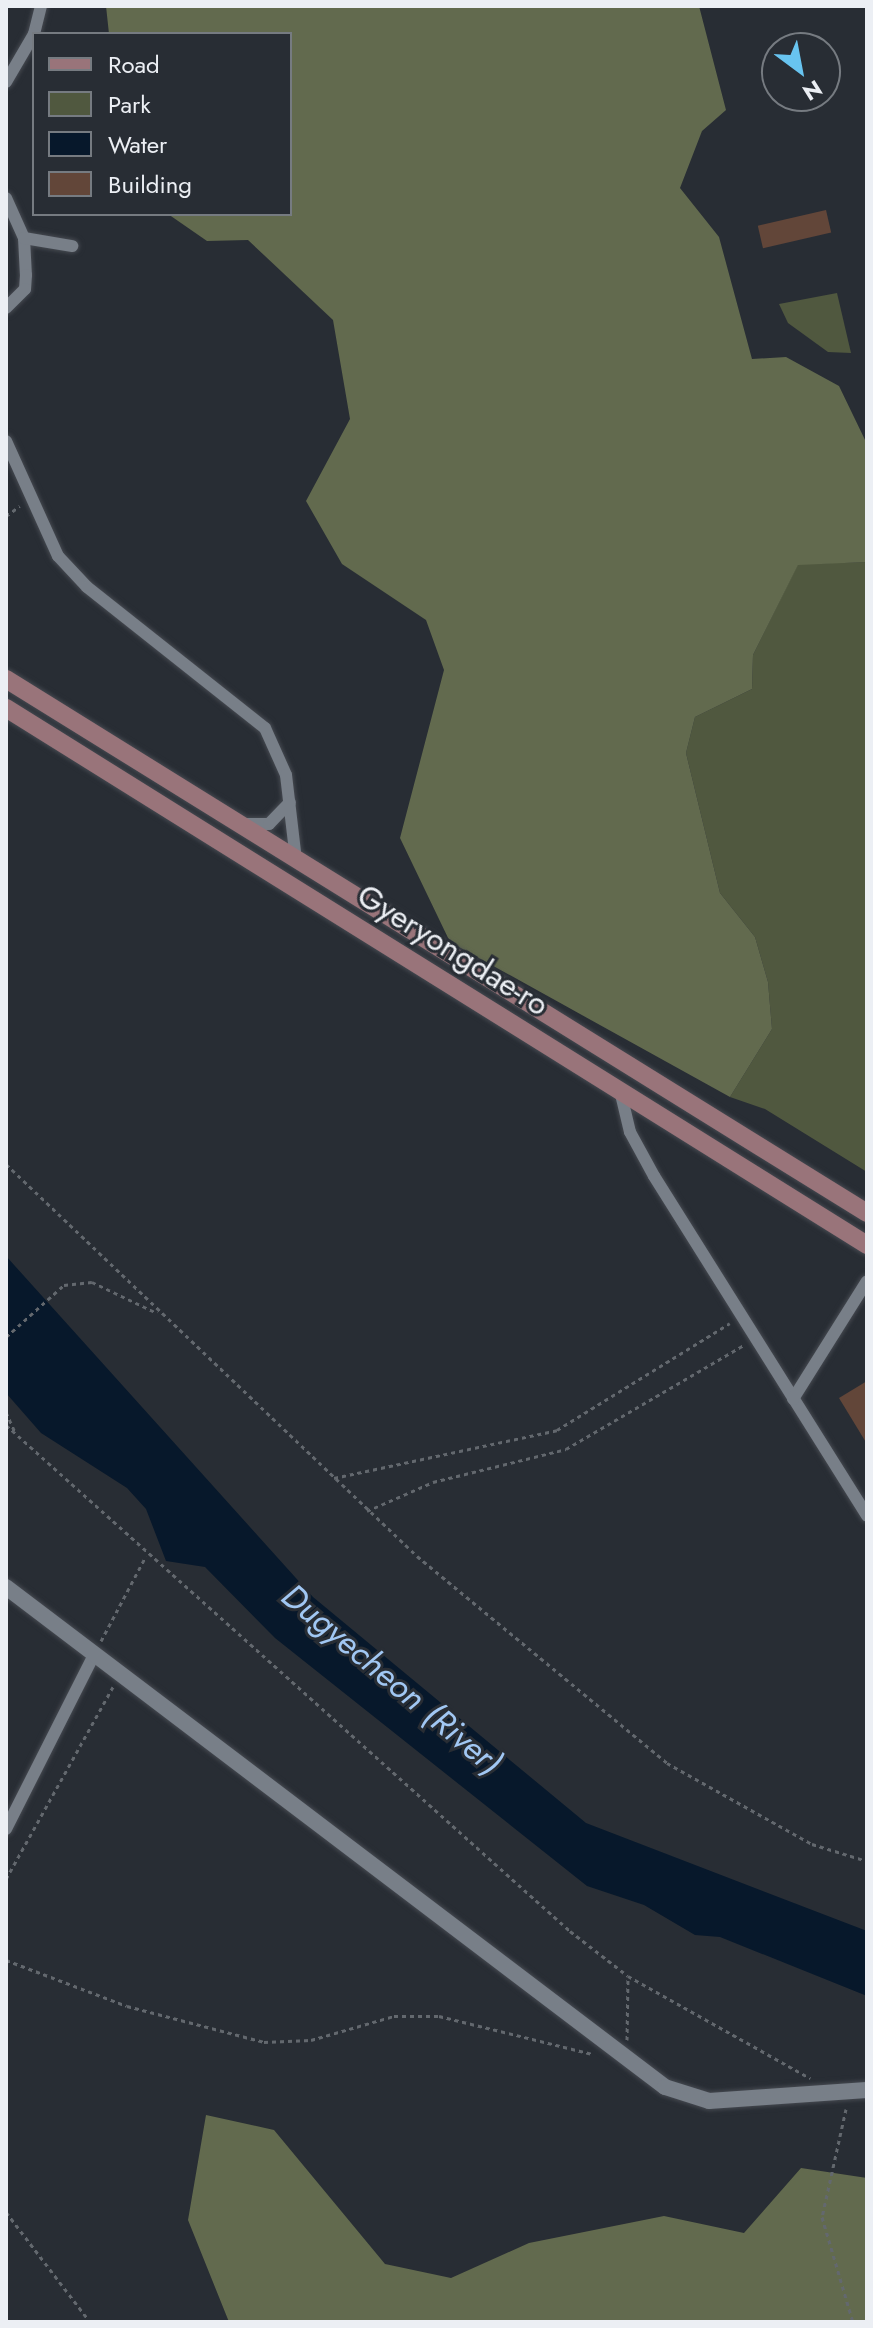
<!DOCTYPE html>
<html>
<head>
<meta charset="utf-8">
<style>
  body { margin:0 }
  #map { position:relative; width:873px; height:2328px; overflow:hidden; background:#282d34; font-family:Jost,sans-serif }
  div>[style] { position:absolute }
  [style*='--x'] { left:calc(var(--x)*1px); top:calc(var(--y)*1px); width:calc(var(--w)*1px); rotate:calc(var(--a)*1deg) }
  .green>* { inset:0; background:#50583f }
  .forest>* { inset:0; background:#626a4e }
  .water>* { inset:0; background:#07182b }
  .building>* { inset:0; background:#624639; transform-origin:0 0 }
  .path>* { height:3px; margin-top:-1.5px; transform-origin:0; background:repeating-linear-gradient(90deg,#63686e 0 4px,transparent 0 8px) }
  .roads { filter:drop-shadow(0 0 2px #454950) drop-shadow(0 0 2px #454950) }
  .minor>* { height:12px; margin:-6px; padding:0 6px; transform-origin:6px; border-radius:6px; background:#787f88 }
  .tertiary>* { height:16px; margin:-8px; padding:0 8px; transform-origin:8px; border-radius:8px; background:#787f88 }
  .secondary>* { height:18px; margin:-9px; padding:0 9px; transform-origin:9px; border-radius:9px; background:#99747a }
  span { translate:-50% -50%; white-space:nowrap; text-align:center; line-height:1.15; -webkit-text-stroke:6px #282d34; paint-order:stroke }
  .street-label { font-size:32px; color:#eceff4 }
  .water-label { font-size:34px; color:#a1c7f3; font-style:italic }
  .frame { position:absolute; inset:0; border:8px solid #eceff4; pointer-events:none }
  .legend { position:absolute; left:32px; top:32px; width:260px; height:184px; box-sizing:border-box; background:#282d34; border:2px solid #767b81; margin:0; padding:10px 14px; list-style:none; font-size:24px; color:#eceff4 }
  .legend li { display:flex; align-items:center; gap:16px; height:40px }
  .legend b { width:40px; border:2px solid #767b81 }
  .north { position:absolute; left:761px; top:32px; width:80px; height:80px; box-sizing:border-box; background:#282d34; border:2px solid #767b81; border-radius:50%; rotate:148deg; font-size:22px; font-weight:700; line-height:32px; text-align:center; color:#eceff4 }
  .north::after { content:''; display:block; margin:auto; width:28px; height:36px; background:#68c4f0; clip-path:polygon(50% 0,100% 100%,50% 72%,0 100%) }
</style>
</head>
<body>
<div id="map">
  <div class="green">
    <div style="clip-path:polygon(837px 293px,851px 353px,828px 352px,788px 323px,779px 304px)"></div>
    <div style="clip-path:polygon(867px 562px,867px 1172px,765px 1109px,730px 1097px,772px 1029px,768px 982px,755px 937px,720px 893px,686px 753px,695px 717px,752px 689px,753px 655px,798px 564px)"></div>
  </div>
  <div class="forest">
    <div style="clip-path:polygon(106px 6px,699px 6px,726px 110px,702px 131px,680px 188px,719px 237px,752px 359px,786px 357px,839px 386px,867px 444px,867px 562px,798px 565px,753px 655px,752px 689px,695px 717px,686px 753px,720px 893px,755px 937px,768px 982px,772px 1029px,730px 1097px,450px 942px,400px 838px,444px 670px,426px 620px,342px 564px,306px 501px,350px 419px,333px 320px,248px 240px,207px 241px,168px 214px,290px 214px,290px 34px,109px 34px)"></div>
    <div style="clip-path:polygon(206px 2115px,274px 2130px,385px 2264px,451px 2278px,529px 2243px,664px 2216px,744px 2233px,801px 2168px,867px 2178px,867px 2322px,229px 2322px,188px 2220px)"></div>
  </div>
  <div class="water">
    <div style="clip-path:polygon(6px 1256px,313px 1597px,586px 1823px,867px 1931px,867px 1996px,720px 1937px,695px 1935px,644px 1905px,587px 1886px,275px 1638px,205px 1567px,166px 1561px,146px 1509px,127px 1488px,41px 1433px,6px 1393px)"></div>
  </div>
  <div class="building">
    <div style="left:826px;top:210px;width:23px;height:70px;rotate:77deg"></div>
    <div style="clip-path:polygon(867px 1381px,867px 1444px,839px 1398px)"></div>
  </div>
  <div class="path">
    <div style="--x:6;--y:516;--w:17;--a:-36"></div>
    <div style="--x:6;--y:1164;--w:568;--a:43.64"></div>
    <div style="--x:417;--y:1556;--w:325;--a:39.6"></div>
    <div style="--x:667;--y:1763;--w:166;--a:29.2"></div>
    <div style="--x:812;--y:1844;--w:58;--a:17.2"></div>
    <div style="--x:6;--y:1337;--w:78;--a:-41.9"></div>
    <div style="--x:64;--y:1285;--w:28;--a:-6"></div>
    <div style="--x:92;--y:1282;--w:72;--a:25.5"></div>
    <div style="--x:6;--y:1412;--w:24;--a:66"></div>
    <div style="--x:6;--y:1425;--w:758;--a:41.9"></div>
    <div style="--x:570;--y:1931;--w:73;--a:37.8"></div>
    <div style="--x:628;--y:1976;--w:209;--a:29.3"></div>
    <div style="--x:334;--y:1478;--w:228;--a:-12.1"></div>
    <div style="--x:557;--y:1430;--w:203;--a:-31.7"></div>
    <div style="--x:367;--y:1511;--w:72;--a:-23.7"></div>
    <div style="--x:433;--y:1482;--w:137;--a:-13.9"></div>
    <div style="--x:566;--y:1449;--w:206;--a:-30.3"></div>
    <div style="--x:101;--y:1641;--w:96;--a:-62.1"></div>
    <div style="--x:6;--y:1879;--w:220;--a:-60.9"></div>
    <div style="--x:6;--y:1960;--w:129;--a:20.8"></div>
    <div style="--x:127;--y:2006;--w:142;--a:14.7"></div>
    <div style="--x:264;--y:2042;--w:47;--a:-2.4"></div>
    <div style="--x:311;--y:2040;--w:86;--a:-16.1"></div>
    <div style="--x:394;--y:2016;--w:45;--a:0"></div>
    <div style="--x:439;--y:2016;--w:159;--a:13.9"></div>
    <div style="--x:627;--y:2040;--w:64;--a:-89.1"></div>
    <div style="--x:846;--y:2109;--w:111;--a:102.5"></div>
    <div style="--x:822;--y:2217;--w:109;--a:73.6"></div>
    <div style="--x:6;--y:2212;--w:138;--a:52.6"></div>
  </div>
  <div class="roads">
    <div class="minor">
      <div style="--x:34;--y:34;--w:29;--a:-76"></div>
      <div style="--x:6;--y:82;--w:56;--a:-59.7"></div>
      <div style="--x:6;--y:198;--w:44;--a:65.8"></div>
      <div style="--x:24;--y:238;--w:37;--a:87"></div>
      <div style="--x:26;--y:275;--w:14;--a:94"></div>
      <div style="--x:25;--y:289;--w:27;--a:135"></div>
      <div style="--x:24;--y:238;--w:49;--a:9.5"></div>
      <div style="--x:6;--y:441;--w:126;--a:65.7"></div>
      <div style="--x:58;--y:556;--w:42;--a:46.9"></div>
      <div style="--x:87;--y:587;--w:227;--a:38.4"></div>
      <div style="--x:265;--y:728;--w:51;--a:65.9"></div>
      <div style="--x:286;--y:775;--w:86;--a:83.3"></div>
      <div style="--x:243;--y:824;--w:26;--a:0"></div>
      <div style="--x:269;--y:824;--w:30;--a:-46"></div>
      <div style="--x:620;--y:1090;--w:43;--a:76.6"></div>
      <div style="--x:630;--y:1132;--w:50;--a:61.4"></div>
      <div style="--x:654;--y:1176;--w:401;--a:57.9"></div>
      <div style="--x:793;--y:1399;--w:139;--a:-57.9"></div>
      <div style="--x:6;--y:1829;--w:195;--a:-63.2"></div>
    </div>
    <div class="tertiary">
      <div style="--x:6;--y:1587;--w:827;--a:37.19"></div>
      <div style="--x:665;--y:2087;--w:46;--a:17.7"></div>
      <div style="--x:709;--y:2101;--w:158;--a:-4"></div>
    </div>
    <div class="secondary">
      <div style="--x:6;--y:679;--w:1013;--a:31.81"></div>
      <div style="--x:6;--y:708;--w:1015;--a:31.95"></div>
    </div>
  </div>
  <div class="street-label">
    <span style="left:453px;top:950px;rotate:32deg">Gyeryongdae-ro</span>
  </div>
  <div class="water-label">
    <span style="left:392px;top:1679px;rotate:40deg">Dugyecheon (River)</span>
  </div>
  <div class="frame"></div>
  <ul class="legend">
  <li><b style="height:10px;background:#99747a"></b>Road</li>
  <li><b style="height:22px;background:#50583f"></b>Park</li>
  <li><b style="height:22px;background:#07182b"></b>Water</li>
  <li><b style="height:22px;background:#624639"></b>Building</li>
  </ul>
  <div class="north">N</div>
</div>
</body>
</html>
